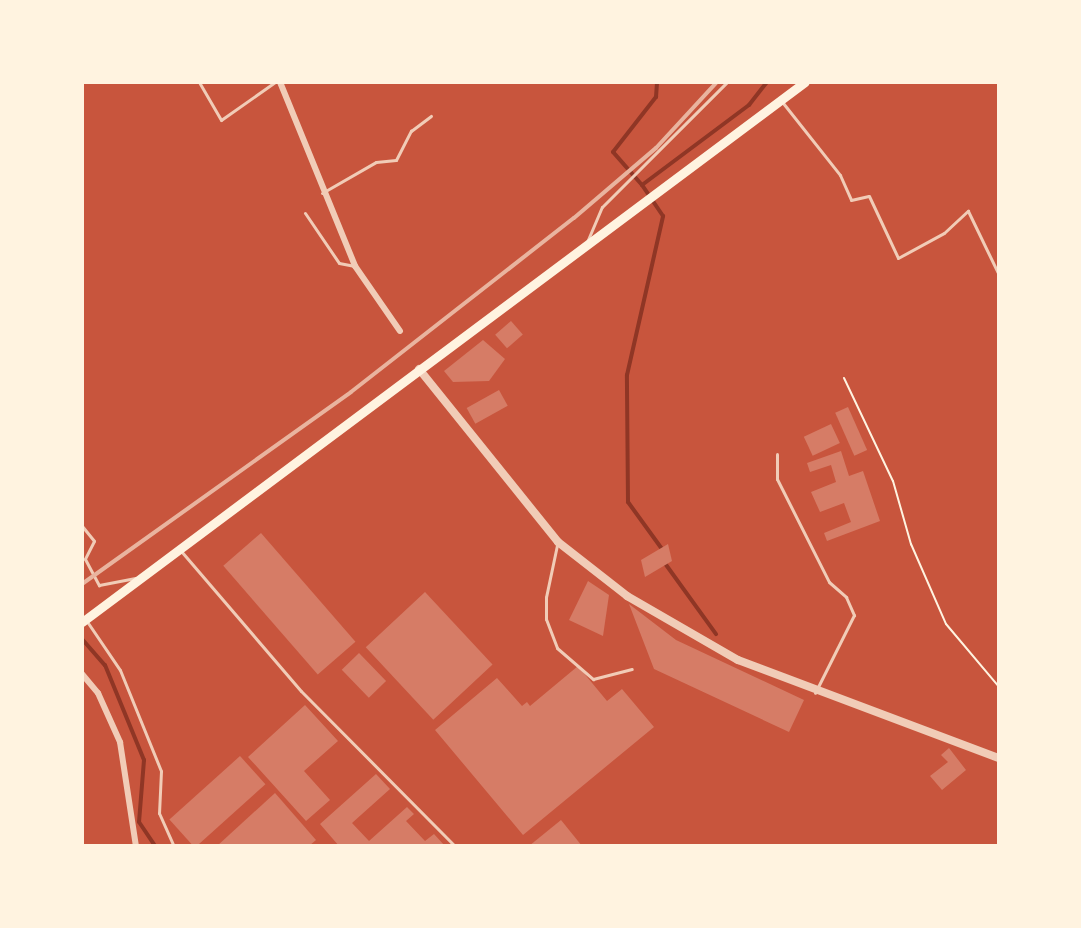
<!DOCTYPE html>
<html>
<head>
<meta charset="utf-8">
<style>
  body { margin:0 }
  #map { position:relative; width:1081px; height:928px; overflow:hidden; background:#c8553d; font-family:"Public Sans",sans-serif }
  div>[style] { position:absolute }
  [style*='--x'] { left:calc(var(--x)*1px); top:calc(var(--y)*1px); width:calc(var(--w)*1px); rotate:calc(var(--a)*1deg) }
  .stream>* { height:4px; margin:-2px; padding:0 2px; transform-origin:2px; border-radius:2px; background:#8f3625 }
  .building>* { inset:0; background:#d67c66; transform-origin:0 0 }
  .path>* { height:2px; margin:-1px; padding:0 1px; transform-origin:1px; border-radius:1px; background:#fff3e0 }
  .service>* { height:3px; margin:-1.5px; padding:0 1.5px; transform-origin:1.5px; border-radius:1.5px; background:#f1ccb7 }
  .minor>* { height:6px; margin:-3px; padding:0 3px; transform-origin:3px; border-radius:3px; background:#f1ccb7 }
  .tertiary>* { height:8px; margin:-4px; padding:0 4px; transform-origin:4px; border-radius:4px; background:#f1ccb7 }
  .secondary>* { height:9px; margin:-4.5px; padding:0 4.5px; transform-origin:4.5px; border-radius:4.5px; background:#fff3e0 }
  .rail>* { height:4px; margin:-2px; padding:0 2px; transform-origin:2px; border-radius:2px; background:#e9b49f }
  span { translate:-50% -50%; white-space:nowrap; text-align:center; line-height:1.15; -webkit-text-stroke:8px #fff3e0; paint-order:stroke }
  .frame { position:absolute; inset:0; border:84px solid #fff3e0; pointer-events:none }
</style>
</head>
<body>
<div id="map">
  <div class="stream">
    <div style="--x:642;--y:185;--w:44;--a:-131.3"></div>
    <div style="--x:613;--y:152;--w:70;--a:-52"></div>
    <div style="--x:656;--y:97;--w:15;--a:-86"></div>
    <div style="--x:662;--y:549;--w:58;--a:-125.9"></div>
    <div style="--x:628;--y:502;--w:127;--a:-90.5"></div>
    <div style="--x:627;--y:375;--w:163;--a:-77.2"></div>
    <div style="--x:663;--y:216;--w:37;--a:-124"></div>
    <div style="--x:642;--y:185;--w:134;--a:-36.8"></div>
    <div style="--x:749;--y:105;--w:29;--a:-52"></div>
    <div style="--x:664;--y:562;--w:89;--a:54.2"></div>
    <div style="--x:82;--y:639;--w:35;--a:49"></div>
    <div style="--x:105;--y:665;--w:103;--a:67.7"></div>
    <div style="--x:144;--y:760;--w:62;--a:94.6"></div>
    <div style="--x:139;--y:822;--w:29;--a:56"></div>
  </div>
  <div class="building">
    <div style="left:511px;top:321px;width:18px;height:21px;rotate:49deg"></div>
    <div style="clip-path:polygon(483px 340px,505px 359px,489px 381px,453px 382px,444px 371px)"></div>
    <div style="left:499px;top:390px;width:18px;height:37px;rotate:61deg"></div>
    <div style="left:848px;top:407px;width:47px;height:14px;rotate:66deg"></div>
    <div style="left:831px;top:424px;width:21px;height:30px;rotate:65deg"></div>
    <div style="clip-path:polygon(841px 451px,849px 476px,863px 471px,880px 521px,827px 541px,824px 533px,851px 522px,844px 503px,820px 512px,811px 492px,836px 482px,831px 465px,810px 472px,807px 463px)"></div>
    <div style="left:261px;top:533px;width:144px;height:50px;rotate:49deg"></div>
    <div style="clip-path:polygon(668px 544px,672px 561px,645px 577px,641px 560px)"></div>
    <div style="clip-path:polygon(588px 581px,609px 595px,603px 636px,569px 620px)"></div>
    <div style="left:425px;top:592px;width:99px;height:81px;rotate:47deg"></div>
    <div style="clip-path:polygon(629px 604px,676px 640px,804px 700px,789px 732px,654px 669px)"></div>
    <div style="left:359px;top:653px;width:39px;height:24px;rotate:46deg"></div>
    <div style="clip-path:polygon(578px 666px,607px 701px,622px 689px,654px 727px,523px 835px,435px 730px,497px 678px,522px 706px,527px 702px,530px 706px)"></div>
    <div style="clip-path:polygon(305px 705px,338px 741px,304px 771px,330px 800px,306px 821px,248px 757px)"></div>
    <div style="clip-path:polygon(949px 748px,966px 770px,942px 790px,930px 776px,948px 762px,941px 755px)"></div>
    <div style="left:240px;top:756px;width:38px;height:95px;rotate:48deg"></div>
    <div style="clip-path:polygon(376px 774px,390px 789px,352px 823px,369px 841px,407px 807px,414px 814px,406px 821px,425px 841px,434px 834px,445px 846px,339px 846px,320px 824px)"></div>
    <div style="clip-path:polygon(275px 793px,316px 840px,309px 846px,217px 846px)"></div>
    <div style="clip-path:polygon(561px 820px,582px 846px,529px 846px)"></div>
  </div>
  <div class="path">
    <div style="--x:844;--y:378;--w:114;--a:64.6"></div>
    <div style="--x:893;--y:481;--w:66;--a:74.1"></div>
    <div style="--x:911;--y:544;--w:87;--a:66.4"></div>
    <div style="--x:946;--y:624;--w:82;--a:49.9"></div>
  </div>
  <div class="service">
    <div style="--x:199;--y:82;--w:44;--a:59.9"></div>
    <div style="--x:221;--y:120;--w:66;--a:-35.1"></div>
    <div style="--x:783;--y:103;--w:92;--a:51.6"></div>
    <div style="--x:840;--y:175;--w:27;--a:66"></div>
    <div style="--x:851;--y:200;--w:18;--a:-13"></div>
    <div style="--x:869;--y:196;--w:68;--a:64.9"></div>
    <div style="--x:898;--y:258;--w:52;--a:-28.5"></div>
    <div style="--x:944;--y:233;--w:33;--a:-43"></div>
    <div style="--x:968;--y:211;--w:71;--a:64.2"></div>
    <div style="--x:322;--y:193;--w:62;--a:-29.9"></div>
    <div style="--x:376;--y:162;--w:20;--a:-6"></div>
    <div style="--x:396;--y:160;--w:33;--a:-63"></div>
    <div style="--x:411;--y:131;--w:25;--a:-37"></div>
    <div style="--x:305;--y:213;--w:60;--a:55.8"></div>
    <div style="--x:339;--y:263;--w:16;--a:11"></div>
    <div style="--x:587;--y:242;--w:38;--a:-67"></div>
    <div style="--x:602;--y:207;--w:177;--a:-45"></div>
    <div style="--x:777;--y:454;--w:25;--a:90"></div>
    <div style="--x:777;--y:479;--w:115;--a:63.2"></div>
    <div style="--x:829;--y:582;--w:23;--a:41"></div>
    <div style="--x:846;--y:597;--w:20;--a:66"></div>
    <div style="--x:854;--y:615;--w:87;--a:116.6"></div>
    <div style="--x:82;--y:526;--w:19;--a:51"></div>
    <div style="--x:94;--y:541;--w:20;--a:117"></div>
    <div style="--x:85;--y:559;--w:30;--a:62"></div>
    <div style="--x:99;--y:585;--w:37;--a:-11"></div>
    <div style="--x:557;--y:545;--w:53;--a:101.9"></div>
    <div style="--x:546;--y:597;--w:22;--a:90"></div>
    <div style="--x:546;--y:619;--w:31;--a:69"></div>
    <div style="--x:557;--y:648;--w:48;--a:40.7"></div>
    <div style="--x:593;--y:679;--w:40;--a:-14.4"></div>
    <div style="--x:181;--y:551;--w:184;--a:49.4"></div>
    <div style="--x:301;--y:691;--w:218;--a:45.2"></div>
    <div style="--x:86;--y:620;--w:60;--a:55.8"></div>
    <div style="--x:120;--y:670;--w:109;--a:67.9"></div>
    <div style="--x:161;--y:771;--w:42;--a:92.7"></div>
    <div style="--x:159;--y:813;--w:36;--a:66"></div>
  </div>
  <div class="minor">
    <div style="--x:280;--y:82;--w:199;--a:67.8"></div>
    <div style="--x:355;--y:266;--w:79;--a:55.3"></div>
    <div style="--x:82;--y:674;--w:25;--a:50"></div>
    <div style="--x:98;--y:693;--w:54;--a:65.8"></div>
    <div style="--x:120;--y:742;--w:105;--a:81.3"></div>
  </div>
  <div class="tertiary">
    <div style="--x:419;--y:369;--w:222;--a:51.2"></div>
    <div style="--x:558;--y:542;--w:88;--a:38"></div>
    <div style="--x:627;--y:596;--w:128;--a:30"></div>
    <div style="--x:738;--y:660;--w:279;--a:20.6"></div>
  </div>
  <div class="secondary">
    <div style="--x:82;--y:622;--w:902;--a:-36.76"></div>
  </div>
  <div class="rail">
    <div style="--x:82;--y:584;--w:330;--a:-35.5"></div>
    <div style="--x:351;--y:392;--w:283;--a:-38"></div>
    <div style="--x:574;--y:218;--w:108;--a:-40.5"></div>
    <div style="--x:656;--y:148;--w:90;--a:-47.3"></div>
  </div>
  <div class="frame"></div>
</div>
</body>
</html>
